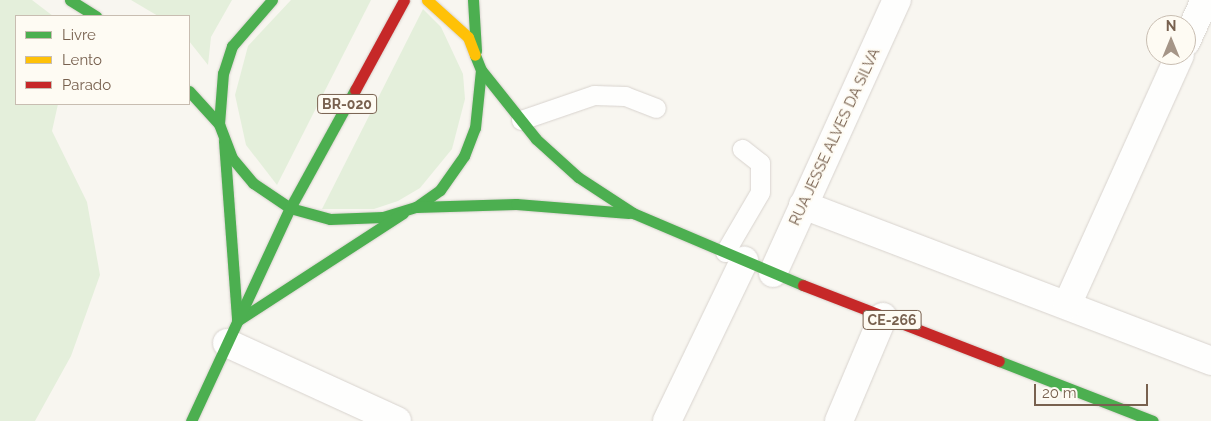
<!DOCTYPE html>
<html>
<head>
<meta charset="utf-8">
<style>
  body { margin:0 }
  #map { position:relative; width:1211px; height:421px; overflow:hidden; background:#f8f6f0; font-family:Raleway,sans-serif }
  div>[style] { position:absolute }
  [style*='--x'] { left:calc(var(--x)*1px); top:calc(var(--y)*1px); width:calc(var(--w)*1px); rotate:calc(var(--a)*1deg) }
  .green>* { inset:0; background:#e4efdb }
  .roads { filter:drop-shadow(0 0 1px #d8d3ce) drop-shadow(0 0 1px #d8d3ce) }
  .lane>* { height:19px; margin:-9.5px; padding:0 9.5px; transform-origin:9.5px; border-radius:9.5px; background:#fefefd }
  .street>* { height:28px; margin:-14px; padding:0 14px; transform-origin:14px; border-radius:14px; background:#fefefd }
  .fast>* { height:11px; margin:-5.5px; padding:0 5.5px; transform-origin:5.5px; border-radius:5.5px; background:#4caf50 }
  .slow>* { height:11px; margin:-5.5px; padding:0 5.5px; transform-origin:5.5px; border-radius:5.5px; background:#ffc107 }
  .jam>* { height:11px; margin:-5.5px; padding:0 5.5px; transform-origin:5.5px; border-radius:5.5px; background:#c62828 }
  span { translate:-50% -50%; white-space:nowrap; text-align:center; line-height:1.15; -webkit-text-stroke:4px #fefbf3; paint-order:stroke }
  .shield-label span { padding:1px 4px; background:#fefbf3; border:1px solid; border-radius:4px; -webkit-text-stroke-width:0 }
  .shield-label { font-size:14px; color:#78614f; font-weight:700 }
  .street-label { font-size:15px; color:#78614f }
  .legend { position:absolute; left:15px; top:15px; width:175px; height:90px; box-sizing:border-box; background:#fefbf3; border:1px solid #c8bdb1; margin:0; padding:6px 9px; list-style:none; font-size:15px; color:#78614f }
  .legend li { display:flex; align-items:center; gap:10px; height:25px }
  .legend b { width:25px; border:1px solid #c8bdb1 }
  .north { position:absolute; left:1146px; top:15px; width:50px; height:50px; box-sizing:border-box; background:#fefbf3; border:1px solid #c8bdb1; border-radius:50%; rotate:0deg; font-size:14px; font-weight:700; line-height:20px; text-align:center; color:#78614f }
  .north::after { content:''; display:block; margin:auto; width:18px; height:22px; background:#a59587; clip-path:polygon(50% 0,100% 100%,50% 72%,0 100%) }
  .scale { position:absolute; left:1034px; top:384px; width:114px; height:22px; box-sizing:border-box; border:2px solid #78614f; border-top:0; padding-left:6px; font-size:15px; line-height:18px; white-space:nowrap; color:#78614f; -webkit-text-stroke:4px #fefbf3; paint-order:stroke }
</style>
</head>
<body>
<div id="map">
  <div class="green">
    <div style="clip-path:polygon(0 0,32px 0,53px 16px,16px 16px,16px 104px,58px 104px,52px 131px,87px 202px,100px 275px,71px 356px,35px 421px,0 421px)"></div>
    <div style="clip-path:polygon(131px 0,232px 0,211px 37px,208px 65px,189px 41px,189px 16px,158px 16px)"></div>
    <div style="clip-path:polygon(291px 0,371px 0,277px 185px,246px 145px,235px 95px,248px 46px)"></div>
    <div style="clip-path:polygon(423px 9px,441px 27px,463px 74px,465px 99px,452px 149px,420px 188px,398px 201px,374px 209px,322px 209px)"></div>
  </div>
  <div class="roads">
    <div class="lane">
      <div style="--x:521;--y:120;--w:77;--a:-18.9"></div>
      <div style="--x:594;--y:95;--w:31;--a:2"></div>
      <div style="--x:625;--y:96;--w:33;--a:21"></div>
      <div style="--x:725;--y:252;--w:69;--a:-59.7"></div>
      <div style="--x:760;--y:192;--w:29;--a:-90"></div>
      <div style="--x:760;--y:163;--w:23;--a:-142"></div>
    </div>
    <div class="street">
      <div style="--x:1186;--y:42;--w:46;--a:-65.7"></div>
      <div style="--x:803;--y:205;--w:437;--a:20.9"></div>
      <div style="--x:773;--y:273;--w:300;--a:-65.6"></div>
      <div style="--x:1067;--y:305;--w:274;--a:-65.7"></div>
      <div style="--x:227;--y:343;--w:187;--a:24.6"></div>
      <div style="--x:667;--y:421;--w:178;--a:-64.3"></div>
      <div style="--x:839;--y:421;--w:113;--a:-67.1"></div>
    </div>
    <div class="fast">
      <div style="--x:70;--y:0;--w:31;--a:32"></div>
      <div style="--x:272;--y:0;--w:61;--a:131"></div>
      <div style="--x:232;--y:46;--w:28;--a:108"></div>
      <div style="--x:223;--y:73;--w:51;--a:94.5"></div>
      <div style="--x:219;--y:124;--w:36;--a:69"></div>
      <div style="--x:232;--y:158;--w:33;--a:50"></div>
      <div style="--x:253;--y:183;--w:45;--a:34"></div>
      <div style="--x:290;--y:208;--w:41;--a:15.4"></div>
      <div style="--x:330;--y:219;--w:53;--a:-2.2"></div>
      <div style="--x:383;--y:217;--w:34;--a:-17"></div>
      <div style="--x:416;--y:207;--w:29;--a:-35"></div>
      <div style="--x:440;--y:190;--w:42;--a:-54.8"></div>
      <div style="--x:464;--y:156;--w:30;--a:-69"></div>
      <div style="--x:475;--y:128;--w:58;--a:-84.1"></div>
      <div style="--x:481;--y:70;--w:16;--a:-112"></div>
      <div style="--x:473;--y:0;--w:51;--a:86.6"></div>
      <div style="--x:481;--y:70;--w:88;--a:51.4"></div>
      <div style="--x:536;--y:139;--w:57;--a:42.1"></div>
      <div style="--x:578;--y:177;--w:66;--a:33.2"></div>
      <div style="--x:633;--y:213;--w:185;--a:23"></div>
      <div style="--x:189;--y:91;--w:45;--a:47.7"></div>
      <div style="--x:224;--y:141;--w:178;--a:85.8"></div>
      <div style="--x:416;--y:207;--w:100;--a:-1.7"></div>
      <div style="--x:516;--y:204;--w:113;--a:4.6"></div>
      <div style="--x:237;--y:321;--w:198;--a:-33"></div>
      <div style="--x:999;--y:361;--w:165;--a:21.3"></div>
      <div style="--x:191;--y:421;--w:235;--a:-65.1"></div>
      <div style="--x:290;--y:208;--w:135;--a:-61.2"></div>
    </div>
    <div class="slow">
      <div style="--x:427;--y:0;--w:55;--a:42.1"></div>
      <div style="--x:468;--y:37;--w:19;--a:69"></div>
    </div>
    <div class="jam">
      <div style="--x:355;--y:90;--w:102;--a:-61.4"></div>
      <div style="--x:803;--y:285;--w:210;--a:21.2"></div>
    </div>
  </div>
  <div class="shield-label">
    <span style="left:347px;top:104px">BR-020</span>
    <span style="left:892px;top:320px">CE-266</span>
  </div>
  <div class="street-label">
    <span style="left:835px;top:137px;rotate:-65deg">RUA JESSE ALVES DA SILVA</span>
  </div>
  <ul class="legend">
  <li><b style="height:6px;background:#4caf50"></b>Livre</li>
  <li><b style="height:6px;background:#ffc107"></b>Lento</li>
  <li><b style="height:6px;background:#c62828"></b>Parado</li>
  </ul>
  <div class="north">N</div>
  <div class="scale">20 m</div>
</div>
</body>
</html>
